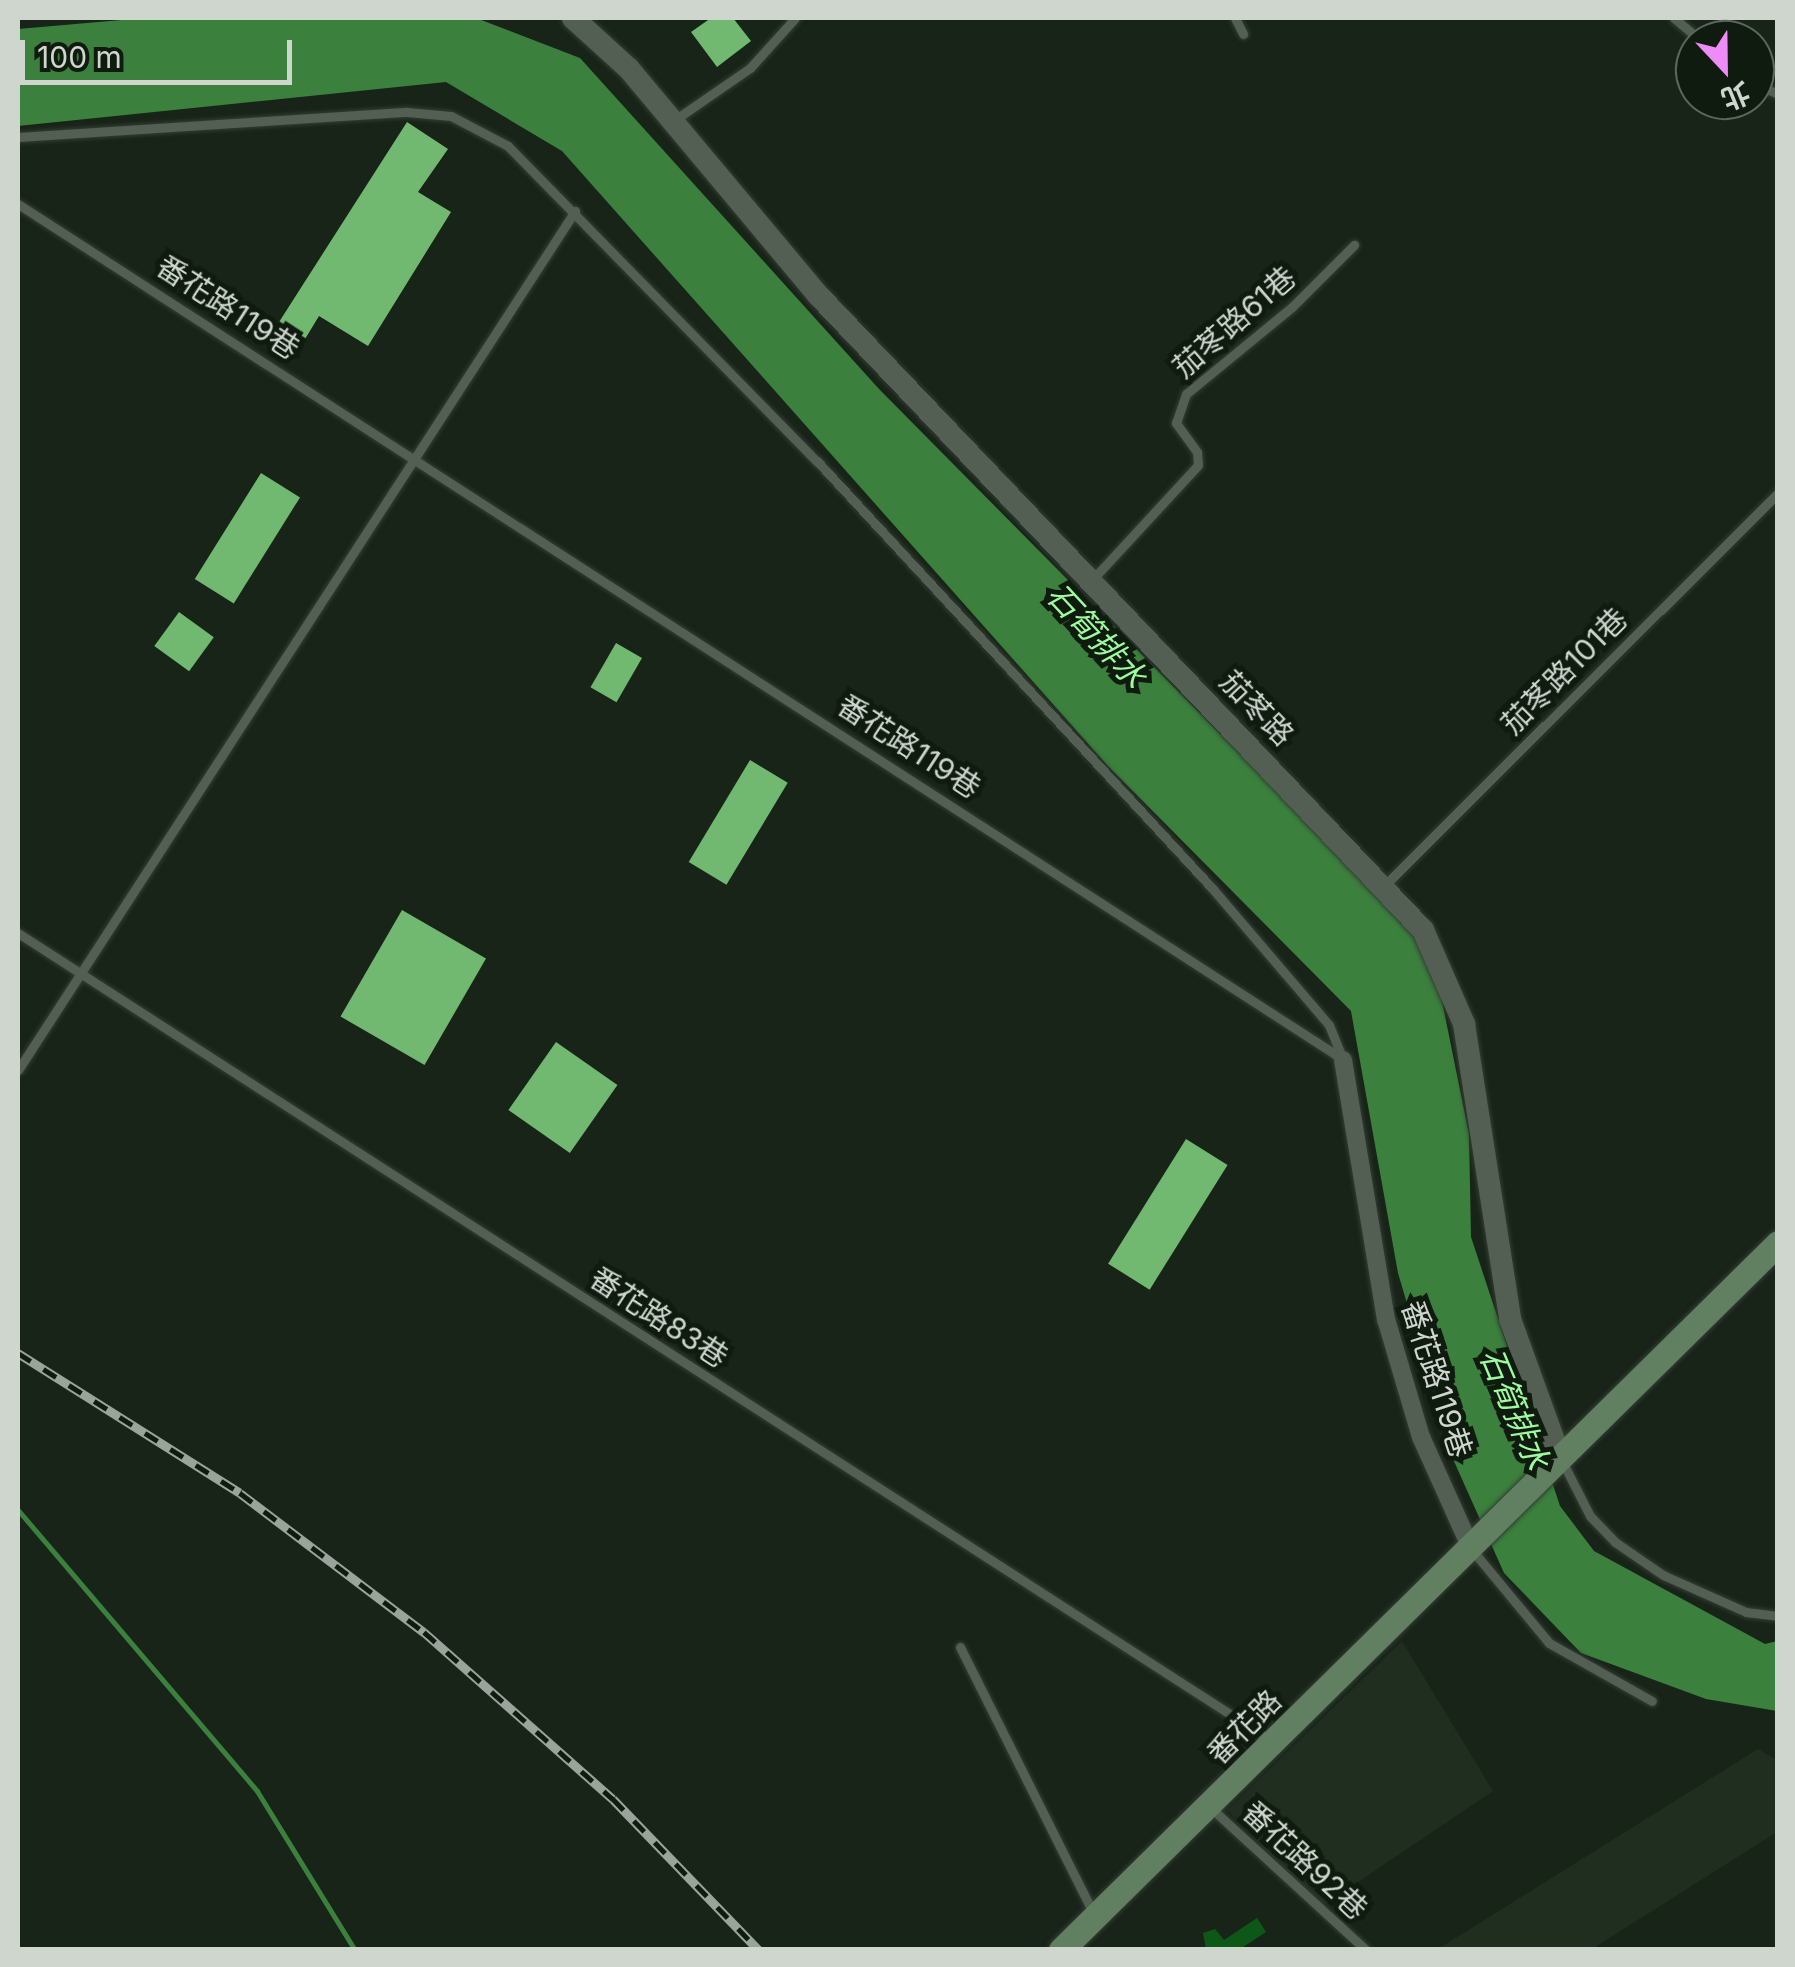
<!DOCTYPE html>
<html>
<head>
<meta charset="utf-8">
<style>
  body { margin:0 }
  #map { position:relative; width:1795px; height:1967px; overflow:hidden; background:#192419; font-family:Inter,"Noto Sans TC",sans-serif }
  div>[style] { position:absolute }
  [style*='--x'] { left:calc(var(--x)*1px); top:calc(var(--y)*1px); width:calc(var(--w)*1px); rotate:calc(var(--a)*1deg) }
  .built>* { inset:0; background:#1f2e1f }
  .green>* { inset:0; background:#0d5816 }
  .water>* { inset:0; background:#3b813d }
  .stream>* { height:5px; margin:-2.5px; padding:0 2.5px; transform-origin:2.5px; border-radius:2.5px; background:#3b813d }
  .building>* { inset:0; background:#71b871; transform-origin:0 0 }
  .roads { filter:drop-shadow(0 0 2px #343d34) drop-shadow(0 0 2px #343d34) }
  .service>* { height:9px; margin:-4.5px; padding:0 4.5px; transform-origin:4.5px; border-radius:4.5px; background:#525f52 }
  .minor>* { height:18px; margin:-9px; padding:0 9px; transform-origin:9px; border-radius:9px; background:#525f52 }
  .tertiary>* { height:22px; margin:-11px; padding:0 11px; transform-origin:11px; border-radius:11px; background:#525f52 }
  .secondary>* { height:25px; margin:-12.5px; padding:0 12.5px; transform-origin:12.5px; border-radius:12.5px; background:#618061 }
  .rail>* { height:9px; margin-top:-4.5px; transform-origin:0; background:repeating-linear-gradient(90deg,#101b10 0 15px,#9ba49b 0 30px); box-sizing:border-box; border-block:2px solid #9ba49b }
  span { translate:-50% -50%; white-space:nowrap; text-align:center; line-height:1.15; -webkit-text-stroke:10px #101b10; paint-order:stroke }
  .street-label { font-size:30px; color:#ced6ce }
  .water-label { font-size:32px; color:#9dfa9d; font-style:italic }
  .frame { position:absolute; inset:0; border:20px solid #ced6ce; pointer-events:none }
  .north { position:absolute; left:1675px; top:20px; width:100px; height:100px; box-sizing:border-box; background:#101b10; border:2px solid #5c665c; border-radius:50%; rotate:158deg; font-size:28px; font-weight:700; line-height:40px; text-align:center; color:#ced6ce }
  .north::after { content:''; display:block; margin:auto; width:35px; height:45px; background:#ef8bf7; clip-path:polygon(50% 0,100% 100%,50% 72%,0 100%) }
  .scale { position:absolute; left:20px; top:40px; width:272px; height:45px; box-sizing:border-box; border:5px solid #ced6ce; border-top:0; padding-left:12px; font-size:30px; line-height:35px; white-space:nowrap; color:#ced6ce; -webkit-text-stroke:8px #101b10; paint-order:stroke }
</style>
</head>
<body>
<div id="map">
  <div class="built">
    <div style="clip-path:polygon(1402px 1641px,1493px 1791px,1321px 1907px,1227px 1810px)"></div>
    <div style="clip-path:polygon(1758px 1749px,1777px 1760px,1777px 1832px,1592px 1949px,1438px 1949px)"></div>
  </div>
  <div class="green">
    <div style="clip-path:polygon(1257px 1918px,1266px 1932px,1240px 1949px,1206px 1949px,1203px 1933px,1215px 1929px,1224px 1940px)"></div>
  </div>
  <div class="water">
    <div style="clip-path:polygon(145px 18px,476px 18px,580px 58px,879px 389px,1431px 947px,1469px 1134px,1471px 1237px,1560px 1506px,1594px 1551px,1765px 1644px,1777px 1641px,1777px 1711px,1706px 1699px,1581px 1653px,1504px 1573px,1453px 1459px,1398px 1273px,1351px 1011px,1107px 765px,562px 151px,446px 82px,18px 126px,18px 29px)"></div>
  </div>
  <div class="stream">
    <div style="--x:18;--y:1510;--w:369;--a:49.6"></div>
    <div style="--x:257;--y:1791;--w:187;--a:58.4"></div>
  </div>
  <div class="building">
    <div style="clip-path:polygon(711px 18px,733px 18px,751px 41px,717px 67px,691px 32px)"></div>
    <div style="clip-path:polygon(407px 122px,448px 149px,418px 192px,451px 212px,368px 346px,319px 316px,299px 349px,272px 333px)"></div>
    <div style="left:261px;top:473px;width:46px;height:125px;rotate:32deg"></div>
    <div style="left:179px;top:612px;width:43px;height:42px;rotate:36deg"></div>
    <div style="left:616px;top:643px;width:30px;height:51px;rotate:30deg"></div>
    <div style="left:750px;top:760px;width:44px;height:119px;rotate:31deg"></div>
    <div style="left:402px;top:910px;width:97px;height:123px;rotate:30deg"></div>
    <div style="left:556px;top:1042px;width:75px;height:83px;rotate:35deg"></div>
    <div style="left:1186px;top:1139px;width:49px;height:147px;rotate:32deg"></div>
  </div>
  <div class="roads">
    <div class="service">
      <div style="--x:1235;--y:18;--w:18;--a:63"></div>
      <div style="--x:1674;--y:18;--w:34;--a:40"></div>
      <div style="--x:1755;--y:84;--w:25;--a:23"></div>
      <div style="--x:676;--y:119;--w:90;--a:-34.6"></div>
      <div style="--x:750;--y:68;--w:67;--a:-48"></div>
      <div style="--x:18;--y:137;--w:390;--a:-3.7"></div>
      <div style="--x:407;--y:112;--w:44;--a:5.2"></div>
      <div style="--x:451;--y:116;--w:64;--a:27.8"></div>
      <div style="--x:508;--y:146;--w:441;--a:45.6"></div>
      <div style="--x:817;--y:461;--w:582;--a:47.23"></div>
      <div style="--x:1212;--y:888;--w:180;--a:49.5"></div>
      <div style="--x:1329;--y:1025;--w:38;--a:68"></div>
      <div style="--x:18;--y:204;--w:1575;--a:32.84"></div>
      <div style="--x:1092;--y:580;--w:156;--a:-47.3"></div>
      <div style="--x:1198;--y:465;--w:13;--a:-94"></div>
      <div style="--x:1197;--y:452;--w:36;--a:-126"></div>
      <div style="--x:1176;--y:423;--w:31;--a:-71"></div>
      <div style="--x:1186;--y:394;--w:137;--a:-39.4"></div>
      <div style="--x:1292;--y:307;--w:88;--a:-45"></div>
      <div style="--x:1386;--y:884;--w:554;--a:-44.93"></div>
      <div style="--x:18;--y:933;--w:1492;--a:32.8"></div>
      <div style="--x:18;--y:1070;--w:1024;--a:-57.04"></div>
      <div style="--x:1563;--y:1463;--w:59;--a:63"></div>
      <div style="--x:1590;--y:1516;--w:36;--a:46"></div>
      <div style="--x:1615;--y:1542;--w:58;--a:34.5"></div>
      <div style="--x:1663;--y:1575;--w:91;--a:24"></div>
      <div style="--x:1746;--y:1612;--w:32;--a:7"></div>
      <div style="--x:1473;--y:1551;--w:119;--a:50.4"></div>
      <div style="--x:1549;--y:1643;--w:118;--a:29.4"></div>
      <div style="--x:960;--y:1647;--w:297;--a:63.4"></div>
      <div style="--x:1211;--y:1808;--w:210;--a:42.5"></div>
    </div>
    <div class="minor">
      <div style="--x:1343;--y:1060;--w:263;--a:80.6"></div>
      <div style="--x:1386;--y:1319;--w:123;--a:73.5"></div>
      <div style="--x:1421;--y:1437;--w:122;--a:65.8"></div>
    </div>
    <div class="tertiary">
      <div style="--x:573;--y:18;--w:76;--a:42.3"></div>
      <div style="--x:629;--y:69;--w:295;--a:50.1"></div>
      <div style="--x:818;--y:295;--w:877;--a:46.39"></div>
      <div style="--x:1423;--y:930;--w:103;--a:66.4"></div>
      <div style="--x:1464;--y:1024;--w:299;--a:81.1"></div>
      <div style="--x:1510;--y:1319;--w:150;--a:70.1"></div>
    </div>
    <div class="secondary">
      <div style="--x:1061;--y:1950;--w:1007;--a:-44.6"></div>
    </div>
  </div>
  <div class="rail">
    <div style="--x:18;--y:1353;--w:262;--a:32.2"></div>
    <div style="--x:240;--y:1493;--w:231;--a:37.1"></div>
    <div style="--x:424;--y:1632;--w:252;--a:41.5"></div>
    <div style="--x:613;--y:1799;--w:210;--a:46"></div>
  </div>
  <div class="street-label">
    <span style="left:228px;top:307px;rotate:33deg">番花路119巷</span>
    <span style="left:1234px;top:322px;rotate:-41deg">茄苳路61巷</span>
    <span style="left:1564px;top:671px;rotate:-45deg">茄苳路101巷</span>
    <span style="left:1257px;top:708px;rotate:46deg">茄苳路</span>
    <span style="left:909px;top:746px;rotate:33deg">番花路119巷</span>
    <span style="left:659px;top:1317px;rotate:33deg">番花路83巷</span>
    <span style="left:1437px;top:1379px;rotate:72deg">番花路119巷</span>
    <span style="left:1244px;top:1727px;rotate:-45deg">番花路</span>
    <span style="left:1305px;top:1860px;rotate:43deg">番花路92巷</span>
  </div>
  <div class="water-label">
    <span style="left:1096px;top:636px;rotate:47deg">石筍排水</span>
    <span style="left:1514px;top:1409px;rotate:67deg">石筍排水</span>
  </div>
  <div class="frame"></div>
  <div class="north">北</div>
  <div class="scale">100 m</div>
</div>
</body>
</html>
